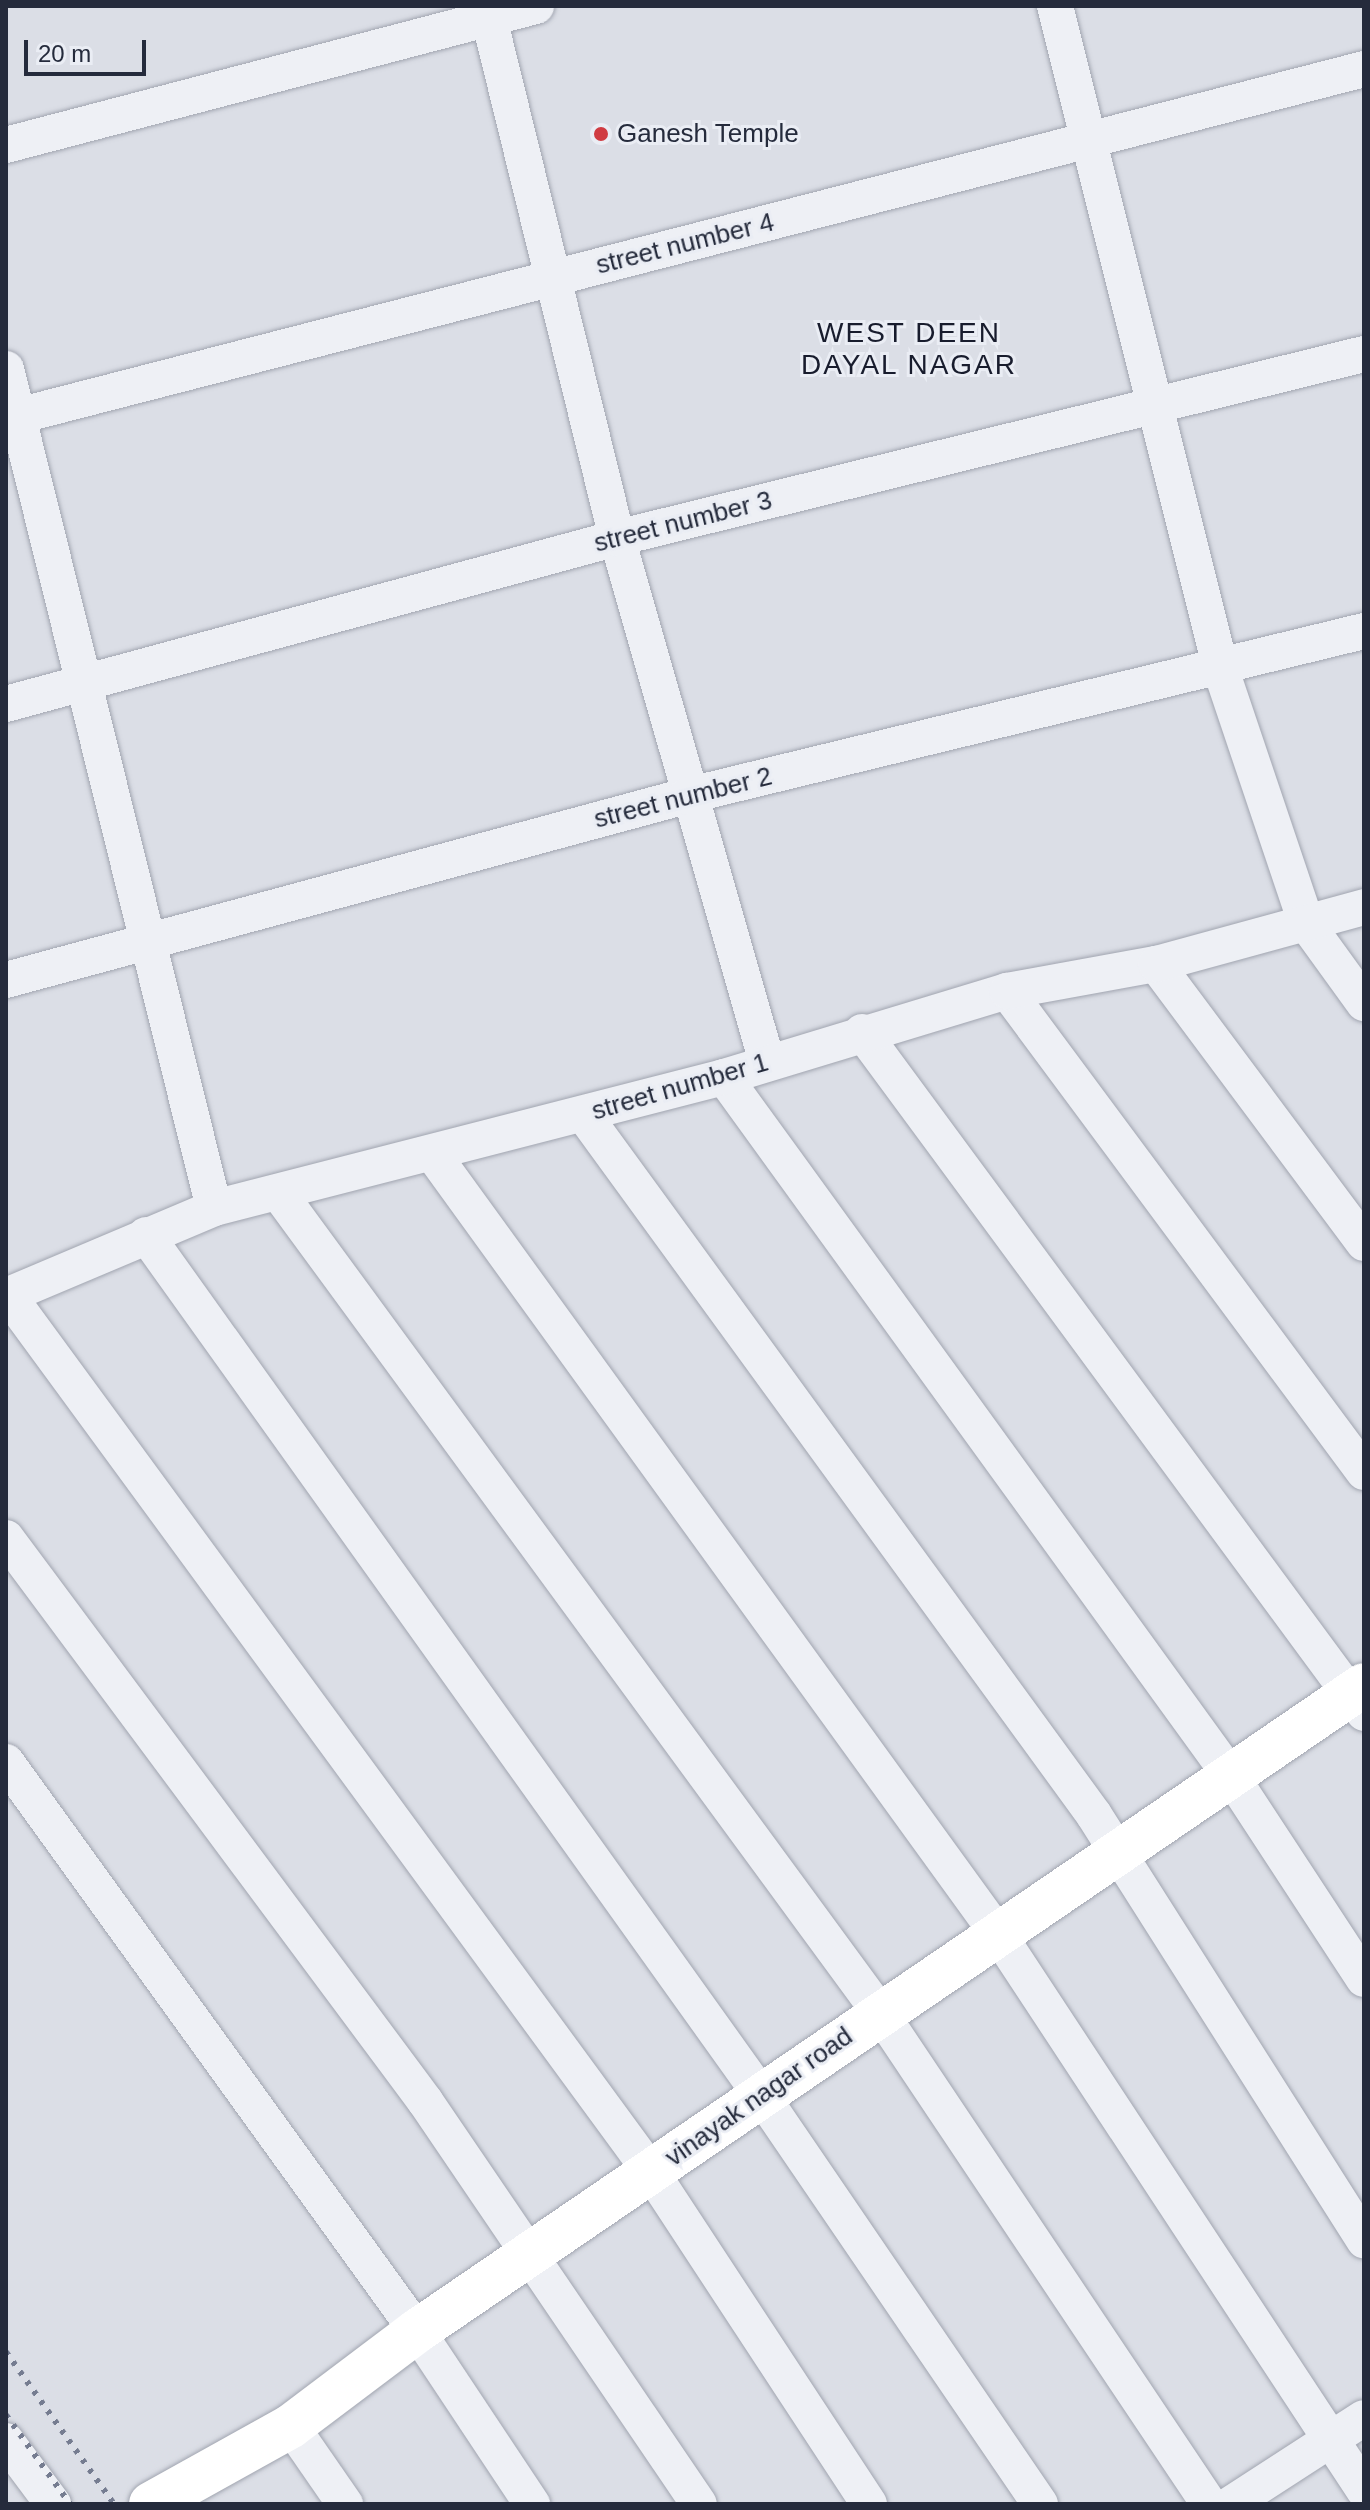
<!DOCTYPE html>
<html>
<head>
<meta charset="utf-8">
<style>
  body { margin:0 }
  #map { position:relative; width:1370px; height:2510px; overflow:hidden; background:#dbdee6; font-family:Helvetica,sans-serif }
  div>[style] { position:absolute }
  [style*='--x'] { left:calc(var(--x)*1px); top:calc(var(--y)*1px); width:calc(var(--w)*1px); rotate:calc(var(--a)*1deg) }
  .roads { filter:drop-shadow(0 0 2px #a1a5b0) drop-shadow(0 0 2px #a1a5b0) }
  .street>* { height:36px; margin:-18px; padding:0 18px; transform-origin:18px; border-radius:18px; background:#eef0f5 }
  .secondary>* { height:44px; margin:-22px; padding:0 22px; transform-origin:22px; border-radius:22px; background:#fff }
  .rail>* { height:6px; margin-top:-3px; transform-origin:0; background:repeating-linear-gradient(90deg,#757c90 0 4px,transparent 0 12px) }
  .dots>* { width:22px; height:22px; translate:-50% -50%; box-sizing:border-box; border:4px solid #eaedf4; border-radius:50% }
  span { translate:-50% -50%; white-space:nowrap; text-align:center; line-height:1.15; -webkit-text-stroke:6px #eaedf4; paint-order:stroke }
  .poi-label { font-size:26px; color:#252b3c }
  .left { translate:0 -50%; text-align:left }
  .street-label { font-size:26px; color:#252b3c }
  .neighbourhood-label { font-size:28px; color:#181c2d; letter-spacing:2px }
  .frame { position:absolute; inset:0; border:8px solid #252b3c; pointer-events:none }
  .scale { position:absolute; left:24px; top:40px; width:122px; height:36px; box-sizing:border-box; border:4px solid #252b3c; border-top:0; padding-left:10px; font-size:24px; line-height:28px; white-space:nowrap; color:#252b3c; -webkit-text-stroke:6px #eaedf4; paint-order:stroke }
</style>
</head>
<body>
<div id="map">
  <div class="roads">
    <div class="street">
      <div style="--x:486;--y:6;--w:548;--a:76.17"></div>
      <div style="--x:617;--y:538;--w:545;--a:74.03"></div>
      <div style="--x:1055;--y:6;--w:684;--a:75.96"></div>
      <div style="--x:1221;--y:670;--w:267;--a:71.4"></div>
      <div style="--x:1306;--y:923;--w:99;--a:54.1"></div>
      <div style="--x:6;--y:145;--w:548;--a:-14.7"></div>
      <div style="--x:6;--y:369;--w:864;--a:76.08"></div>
      <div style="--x:6;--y:419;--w:1402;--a:-14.45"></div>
      <div style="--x:6;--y:704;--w:633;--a:-15.2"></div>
      <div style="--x:617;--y:538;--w:769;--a:-13.84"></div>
      <div style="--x:1156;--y:964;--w:348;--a:53.3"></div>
      <div style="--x:6;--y:980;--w:704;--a:-15.14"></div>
      <div style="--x:686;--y:796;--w:698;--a:-13.68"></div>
      <div style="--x:1007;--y:991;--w:599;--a:53.42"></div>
      <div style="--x:862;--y:1032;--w:846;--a:53.6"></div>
      <div style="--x:724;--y:1077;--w:867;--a:54.06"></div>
      <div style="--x:1233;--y:1779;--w:239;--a:56.8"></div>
      <div style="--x:584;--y:1115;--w:866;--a:53.92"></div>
      <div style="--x:1094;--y:1815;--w:504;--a:57.57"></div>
      <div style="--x:432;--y:1153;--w:965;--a:54.07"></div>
      <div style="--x:998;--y:1934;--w:666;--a:56.64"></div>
      <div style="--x:281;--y:1196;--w:1014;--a:53.74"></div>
      <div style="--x:881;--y:2014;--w:590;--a:56.2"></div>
      <div style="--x:146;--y:1235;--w:1057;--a:54.43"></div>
      <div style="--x:761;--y:2095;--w:495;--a:55.7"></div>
      <div style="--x:8;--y:1295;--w:1087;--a:53.75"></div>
      <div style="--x:651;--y:2172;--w:397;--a:56.7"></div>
      <div style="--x:6;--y:1296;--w:226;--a:-22.9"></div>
      <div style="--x:214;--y:1208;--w:527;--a:-14.41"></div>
      <div style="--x:724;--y:1077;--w:296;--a:-16.9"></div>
      <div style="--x:1007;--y:991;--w:151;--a:-10.3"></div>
      <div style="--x:1156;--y:964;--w:216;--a:-15.3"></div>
      <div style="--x:6;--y:1538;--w:702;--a:53.34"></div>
      <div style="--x:425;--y:2101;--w:487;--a:55.8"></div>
      <div style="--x:6;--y:1762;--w:702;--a:54.16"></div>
      <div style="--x:417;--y:2331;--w:208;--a:56.4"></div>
      <div style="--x:291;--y:2426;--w:95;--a:55.3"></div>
      <div style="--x:6;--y:2441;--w:79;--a:53.3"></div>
      <div style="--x:1231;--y:2504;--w:158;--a:-32.9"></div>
    </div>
    <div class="secondary">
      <div style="--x:151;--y:2504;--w:160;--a:-29.1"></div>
      <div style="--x:291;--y:2426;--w:158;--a:-37"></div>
      <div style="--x:417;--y:2331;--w:1146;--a:-34.3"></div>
    </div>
  </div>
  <div class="rail">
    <div style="--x:6;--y:2352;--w:186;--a:54.6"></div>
    <div style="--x:6;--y:2415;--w:110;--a:54.3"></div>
  </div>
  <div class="dots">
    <div style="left:601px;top:134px;background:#d03b41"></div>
  </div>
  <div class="poi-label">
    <span class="left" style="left:617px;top:134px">Ganesh Temple</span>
  </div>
  <div class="street-label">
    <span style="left:685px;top:244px;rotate:-14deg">street number 4</span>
    <span style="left:683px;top:522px;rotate:-14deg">street number 3</span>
    <span style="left:683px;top:798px;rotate:-14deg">street number 2</span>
    <span style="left:680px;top:1087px;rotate:-16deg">street number 1</span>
    <span style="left:759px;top:2097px;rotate:-35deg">vinayak nagar road</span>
  </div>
  <div class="neighbourhood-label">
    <span style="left:909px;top:349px">WEST DEEN<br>DAYAL NAGAR</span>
  </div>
  <div class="frame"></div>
  <div class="scale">20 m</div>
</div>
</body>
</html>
